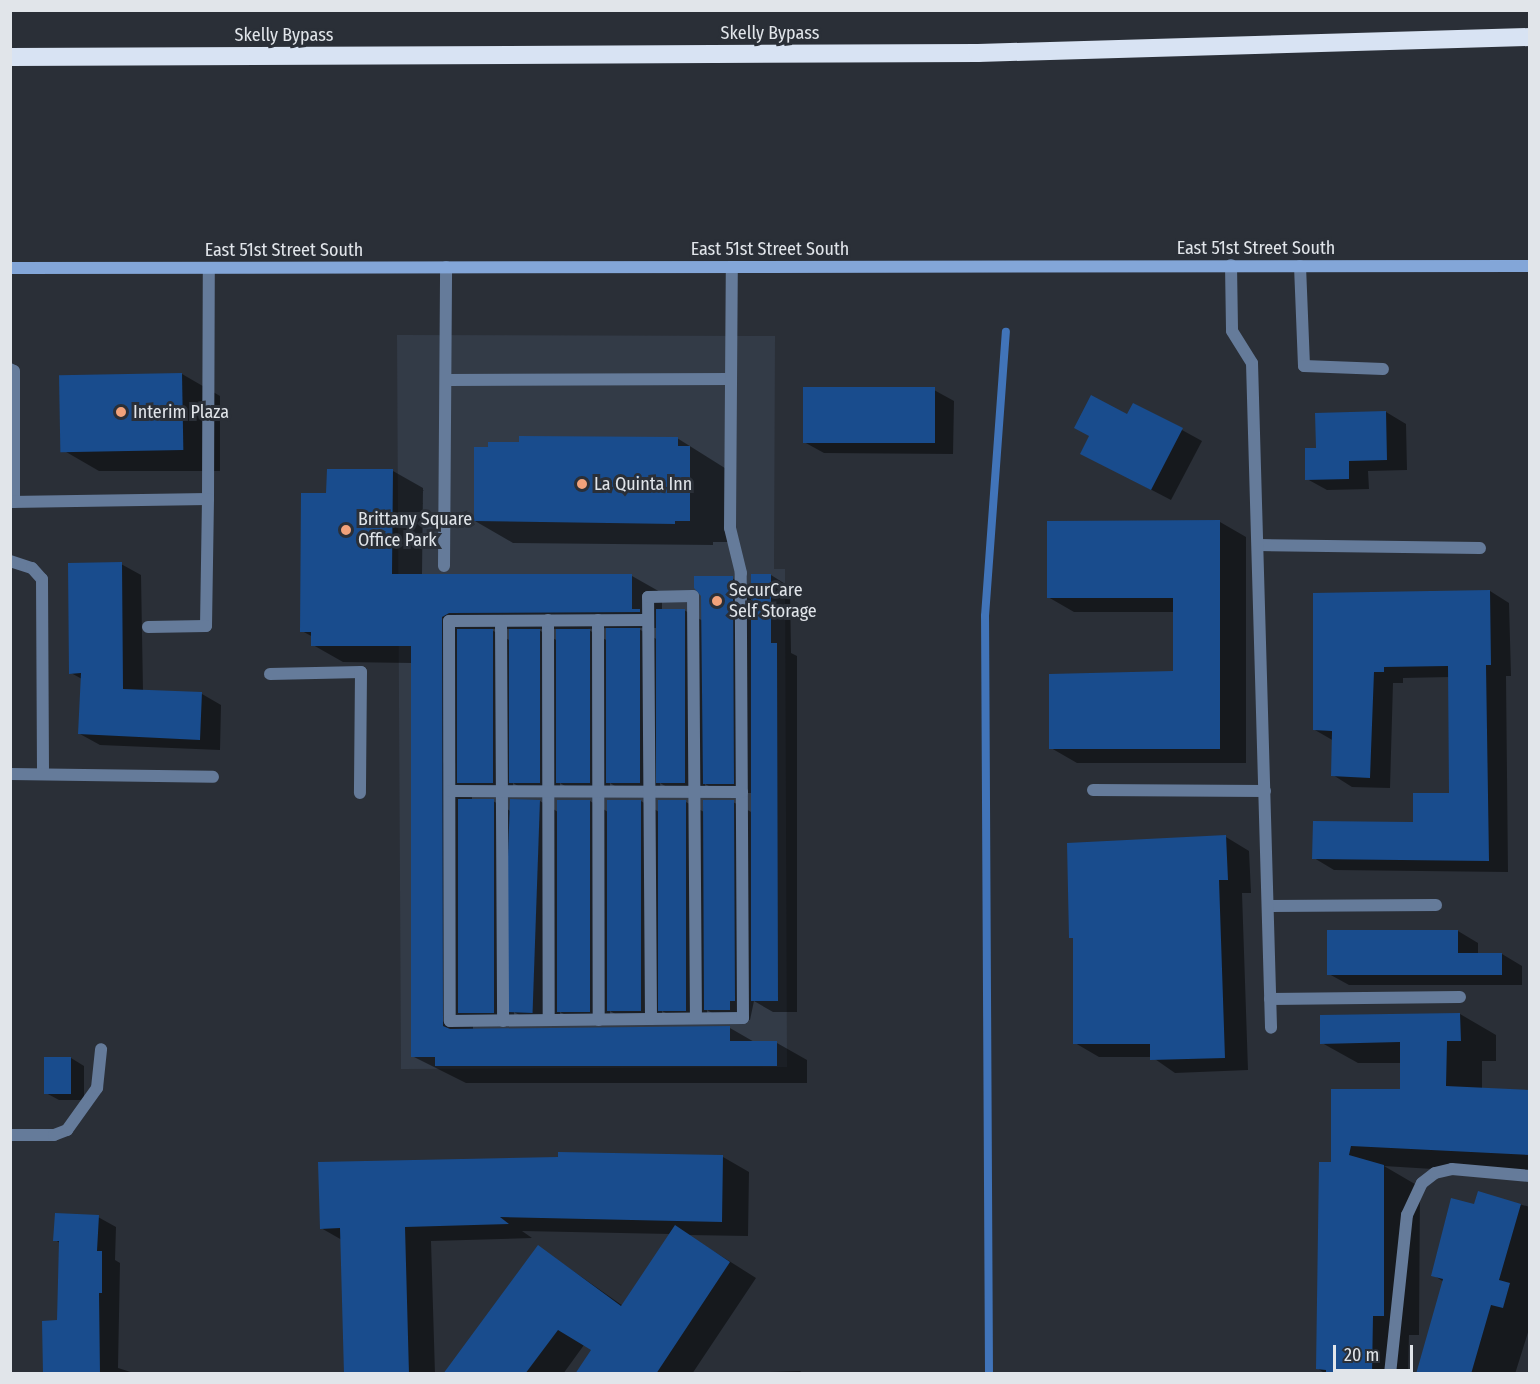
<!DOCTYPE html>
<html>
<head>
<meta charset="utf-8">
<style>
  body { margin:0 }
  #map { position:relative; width:1540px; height:1384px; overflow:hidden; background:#2a2f37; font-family:"Fira Sans Condensed",sans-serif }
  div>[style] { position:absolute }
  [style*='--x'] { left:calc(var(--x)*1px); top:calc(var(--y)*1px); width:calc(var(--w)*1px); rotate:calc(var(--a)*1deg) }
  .built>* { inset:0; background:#333b47 }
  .shadow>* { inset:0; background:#0007 }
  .stream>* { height:8px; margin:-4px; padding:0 4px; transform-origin:4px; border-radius:4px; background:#4174b9 }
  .building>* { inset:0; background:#194c8d; transform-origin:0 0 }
  .lane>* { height:12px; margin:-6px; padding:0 6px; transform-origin:6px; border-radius:6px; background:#657b9a }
  .street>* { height:12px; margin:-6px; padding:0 6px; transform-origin:6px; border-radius:6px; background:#657b9a }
  .secondary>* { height:12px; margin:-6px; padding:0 6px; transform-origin:6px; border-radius:6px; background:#83a6d8 }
  .highway>* { height:18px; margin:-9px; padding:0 9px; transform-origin:9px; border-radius:9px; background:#d8e3f3 }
  .dots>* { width:16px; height:16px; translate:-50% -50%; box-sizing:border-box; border:3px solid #2a2f37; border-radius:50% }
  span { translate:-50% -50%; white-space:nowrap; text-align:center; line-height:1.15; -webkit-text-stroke:6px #2a2f37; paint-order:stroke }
  .street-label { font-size:18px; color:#e1e5ea }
  .poi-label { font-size:18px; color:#e1e5ea }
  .left { translate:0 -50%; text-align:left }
  .frame { position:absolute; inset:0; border:12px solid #e1e5ea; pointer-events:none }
  .scale { position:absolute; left:1333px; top:1345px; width:80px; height:27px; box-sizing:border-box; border:3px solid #e1e5ea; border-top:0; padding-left:8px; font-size:18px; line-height:21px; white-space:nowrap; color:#e1e5ea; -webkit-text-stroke:4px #2a2f37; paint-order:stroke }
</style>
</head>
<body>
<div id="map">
  <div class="built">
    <div style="clip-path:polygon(397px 335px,775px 336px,774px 569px,785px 569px,787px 1067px,401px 1069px)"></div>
  </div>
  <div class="shadow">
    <div style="clip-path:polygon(182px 374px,220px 396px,220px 471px,99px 471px,61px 449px)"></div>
    <div style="clip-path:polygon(934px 390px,954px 401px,953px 454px,824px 453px,804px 442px)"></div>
    <div style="clip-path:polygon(1386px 412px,1406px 424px,1407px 470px,1368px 471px,1369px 489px,1327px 490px,1307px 479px,1318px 449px)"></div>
    <div style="clip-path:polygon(1128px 416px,1182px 430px,1202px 441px,1171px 500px,1102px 464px)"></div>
    <div style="clip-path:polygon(677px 438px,728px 470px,728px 542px,713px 542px,713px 545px,513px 543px,475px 521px,521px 444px)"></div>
    <div style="clip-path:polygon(evenodd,393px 471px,423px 488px,422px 576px,632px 576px,662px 593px,662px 610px,684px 610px,703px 621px,732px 578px,752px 589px,771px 575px,790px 587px,791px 653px,797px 656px,797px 1012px,773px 1012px,754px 1001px,750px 1020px,726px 1021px,707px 1010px,707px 1021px,681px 1021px,662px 1011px,662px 1021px,629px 1022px,610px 1011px,610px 1022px,579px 1022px,560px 1012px,560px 1022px,533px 1023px,514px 1012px,514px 1023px,473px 1019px,473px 1031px,730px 1028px,756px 1043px,777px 1043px,807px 1060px,807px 1083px,466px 1083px,412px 1056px,412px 663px,343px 662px,313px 645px,313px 637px,302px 631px,328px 494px,393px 471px,608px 628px,608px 641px,587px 629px,608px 628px,393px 471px,637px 628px,658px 628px,658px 640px,637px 628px,393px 471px,490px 629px,511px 629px,511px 641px,490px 629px,393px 471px,537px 629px,558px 629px,558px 641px,537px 629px,393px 471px,513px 783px,531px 794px,560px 794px,560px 783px,578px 794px,610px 794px,610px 783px,628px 794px,661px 794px,660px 783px,679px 794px,706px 794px,705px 784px,722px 793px,753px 793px,753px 813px,733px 802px,704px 812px,686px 802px,659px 812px,641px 801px,608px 812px,590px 801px,558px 812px,540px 801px,512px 812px,493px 801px,472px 801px,472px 789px,513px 793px,513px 783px)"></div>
    <div style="clip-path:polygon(1220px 522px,1246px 537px,1246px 763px,1077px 763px,1051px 748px,1174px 672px,1174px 612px,1074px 612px,1048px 597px)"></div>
    <div style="clip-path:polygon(121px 564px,141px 575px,143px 691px,202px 694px,221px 705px,220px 750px,100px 745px,80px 734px,82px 679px,71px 673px)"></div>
    <div style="clip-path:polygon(1490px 591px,1509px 603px,1511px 676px,1506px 676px,1508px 872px,1334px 870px,1314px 858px,1414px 823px,1451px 794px,1450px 677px,1403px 678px,1403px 683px,1393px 683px,1390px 788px,1352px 787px,1333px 775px,1334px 741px,1315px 730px,1314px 595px)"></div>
    <div style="clip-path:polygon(1226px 837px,1249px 851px,1251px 893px,1242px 893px,1248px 1070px,1175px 1073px,1152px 1057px,1099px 1057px,1075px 1043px)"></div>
    <div style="clip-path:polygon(1458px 931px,1478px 943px,1478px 954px,1502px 954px,1522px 966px,1522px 985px,1349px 985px,1329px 974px)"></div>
    <div style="clip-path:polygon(1460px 1014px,1496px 1035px,1496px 1061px,1482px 1061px,1482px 1089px,1530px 1091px,1530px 1175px,1384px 1166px,1420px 1187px,1419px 1335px,1409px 1335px,1408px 1374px,1326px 1374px,1317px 1368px,1332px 1163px,1402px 1090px,1402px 1063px,1358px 1063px,1322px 1043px)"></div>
    <div style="clip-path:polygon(71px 1058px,84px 1066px,84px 1100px,59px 1100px,46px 1093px)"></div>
    <div style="clip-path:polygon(723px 1157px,749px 1172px,748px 1236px,688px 1235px,756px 1278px,692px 1374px,584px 1374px,593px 1350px,584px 1345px,563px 1374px,445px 1374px,539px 1247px,623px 1306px,670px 1234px,522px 1231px,532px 1238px,431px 1241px,435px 1374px,346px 1374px,342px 1240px,321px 1228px)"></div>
    <div style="clip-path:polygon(1479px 1193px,1530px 1207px,1530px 1326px,1515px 1374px,1418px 1374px,1444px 1282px,1433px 1275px,1475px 1206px)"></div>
    <div style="clip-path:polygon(98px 1217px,116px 1227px,115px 1260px,120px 1263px,118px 1368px,137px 1374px,44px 1374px,59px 1322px,60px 1243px,55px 1240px)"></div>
    <div style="clip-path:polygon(800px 1371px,804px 1374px,736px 1374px,736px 1373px)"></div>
  </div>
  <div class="stream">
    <div style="--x:989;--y:1374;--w:758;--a:-90.3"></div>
    <div style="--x:985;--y:616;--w:285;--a:-85.8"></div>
  </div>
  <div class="building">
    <div style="left:182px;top:373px;width:77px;height:123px;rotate:89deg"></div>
    <div style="left:803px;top:387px;width:132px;height:56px"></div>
    <div style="clip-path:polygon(1091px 395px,1127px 414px,1133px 403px,1183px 428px,1151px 490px,1080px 454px,1089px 436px,1074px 428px)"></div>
    <div style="clip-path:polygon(1386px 411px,1387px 460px,1349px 461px,1349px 479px,1305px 480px,1305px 448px,1316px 448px,1315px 413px)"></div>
    <div style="clip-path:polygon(519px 436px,678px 437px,678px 446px,690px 446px,690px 521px,675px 521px,675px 524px,474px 521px,474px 447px,488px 447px,488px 442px,519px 442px)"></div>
    <div style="clip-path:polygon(327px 469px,393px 469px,392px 574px,632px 574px,632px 609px,640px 609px,640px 612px,449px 613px,442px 617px,443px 1026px,450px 1029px,730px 1026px,730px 1041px,777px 1041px,777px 1066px,435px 1066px,435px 1057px,411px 1057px,411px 646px,311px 646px,311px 632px,300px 632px,301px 493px,326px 493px)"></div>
    <div style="clip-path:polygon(1220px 520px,1220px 749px,1049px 749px,1049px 674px,1173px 671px,1173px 598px,1047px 598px,1047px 521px)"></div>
    <div style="clip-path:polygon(122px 562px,123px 689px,202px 692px,200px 740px,78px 734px,81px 673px,69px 674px,68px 563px)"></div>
    <div style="clip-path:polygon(751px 574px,771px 574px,771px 643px,777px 643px,778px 1001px,751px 1001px)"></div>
    <div style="clip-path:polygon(694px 576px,733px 576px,734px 784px,703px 784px,701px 596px,694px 588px)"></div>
    <div style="clip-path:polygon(1490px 590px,1491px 665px,1486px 665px,1489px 861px,1312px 859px,1313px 821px,1413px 822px,1413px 793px,1449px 793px,1448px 666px,1384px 667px,1384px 672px,1374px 672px,1370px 778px,1331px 776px,1332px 731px,1313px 730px,1313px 593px)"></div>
    <div style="left:656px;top:609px;width:29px;height:174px"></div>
    <div style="left:606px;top:628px;width:34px;height:155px"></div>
    <div style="left:457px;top:629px;width:36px;height:154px"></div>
    <div style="left:509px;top:629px;width:31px;height:154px"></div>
    <div style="left:556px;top:629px;width:34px;height:154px"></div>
    <div style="left:458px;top:799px;width:36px;height:214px"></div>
    <div style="left:510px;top:799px;width:30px;height:213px;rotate:2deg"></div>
    <div style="left:557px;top:800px;width:33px;height:212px"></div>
    <div style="left:607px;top:800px;width:34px;height:211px"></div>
    <div style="left:658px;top:800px;width:28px;height:211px"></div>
    <div style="clip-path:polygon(703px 800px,734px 800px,735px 1001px,730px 1001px,730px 1010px,704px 1010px)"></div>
    <div style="clip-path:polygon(1226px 835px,1228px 880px,1219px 880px,1225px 1058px,1150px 1060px,1150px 1044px,1073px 1044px,1073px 938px,1069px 938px,1067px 843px)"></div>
    <div style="clip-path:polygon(1327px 930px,1458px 930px,1458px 953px,1502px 953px,1502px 975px,1327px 975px)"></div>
    <div style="clip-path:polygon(1460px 1013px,1461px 1041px,1447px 1041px,1446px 1086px,1530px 1090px,1530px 1155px,1351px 1146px,1349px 1155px,1384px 1165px,1384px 1316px,1373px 1316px,1372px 1374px,1326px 1374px,1326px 1370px,1316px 1369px,1319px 1162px,1331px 1162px,1331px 1089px,1400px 1089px,1400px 1042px,1320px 1044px,1320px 1015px)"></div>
    <div style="left:44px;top:1057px;width:27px;height:37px"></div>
    <div style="clip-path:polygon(558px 1152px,723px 1155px,722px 1222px,500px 1217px,509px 1224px,405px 1227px,409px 1374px,344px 1374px,340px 1228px,320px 1229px,318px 1162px,558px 1157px)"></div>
    <div style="clip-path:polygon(1478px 1191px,1521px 1204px,1499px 1280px,1510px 1283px,1503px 1308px,1491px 1305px,1471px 1374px,1416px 1374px,1443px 1279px,1431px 1276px,1451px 1198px,1474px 1204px)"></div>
    <div style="clip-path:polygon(55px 1213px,99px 1215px,97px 1251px,102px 1251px,102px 1293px,99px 1293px,100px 1374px,43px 1374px,42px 1321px,57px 1320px,59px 1241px,53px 1241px)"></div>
    <div style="clip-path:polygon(675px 1225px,730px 1262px,656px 1374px,575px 1374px,591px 1350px,558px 1330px,525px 1374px,443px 1374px,538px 1245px,621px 1306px)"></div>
  </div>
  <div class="lane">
    <div style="--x:1300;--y:266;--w:100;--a:87.7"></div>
    <div style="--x:1304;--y:366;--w:79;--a:2.2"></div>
    <div style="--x:10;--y:369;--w:4;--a:27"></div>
    <div style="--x:14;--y:371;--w:131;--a:90"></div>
    <div style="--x:447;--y:380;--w:284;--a:-0.2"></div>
    <div style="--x:208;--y:499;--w:231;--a:-89.8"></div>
    <div style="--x:10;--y:502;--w:198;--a:-0.9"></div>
    <div style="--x:208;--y:499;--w:127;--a:90.9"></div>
    <div style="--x:206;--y:626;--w:58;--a:179"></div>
    <div style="--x:1259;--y:545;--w:221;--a:0.8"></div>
    <div style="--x:10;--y:561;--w:23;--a:18"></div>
    <div style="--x:32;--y:568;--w:15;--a:48"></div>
    <div style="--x:42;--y:579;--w:193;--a:89.7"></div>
    <div style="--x:444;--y:566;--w:299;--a:-89.6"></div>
    <div style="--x:548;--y:620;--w:400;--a:89.9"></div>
    <div style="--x:598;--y:620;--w:400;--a:89.9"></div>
    <div style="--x:648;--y:620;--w:199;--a:179.7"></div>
    <div style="--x:449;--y:621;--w:400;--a:89.9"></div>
    <div style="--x:450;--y:1021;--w:293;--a:-0.6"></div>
    <div style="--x:743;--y:1018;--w:445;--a:-90.3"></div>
    <div style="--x:741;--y:573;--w:46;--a:-103.7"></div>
    <div style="--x:730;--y:528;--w:261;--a:-89.6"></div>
    <div style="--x:501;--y:621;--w:400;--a:89.7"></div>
    <div style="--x:270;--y:674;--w:91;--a:-1.3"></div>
    <div style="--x:361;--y:672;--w:121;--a:90.5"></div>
    <div style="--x:10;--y:774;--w:203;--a:0.8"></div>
    <div style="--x:1093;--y:790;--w:172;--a:0.3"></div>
    <div style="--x:450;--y:791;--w:292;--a:0.2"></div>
    <div style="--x:1268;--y:906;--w:168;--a:-0.3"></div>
    <div style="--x:1270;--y:999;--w:190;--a:-0.6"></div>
    <div style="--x:651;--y:1019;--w:422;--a:-90.4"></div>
    <div style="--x:648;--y:597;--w:45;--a:-1.3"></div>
    <div style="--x:693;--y:596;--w:422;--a:89.6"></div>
    <div style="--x:10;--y:1135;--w:44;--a:0"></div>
    <div style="--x:54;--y:1135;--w:14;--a:-21"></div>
    <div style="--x:67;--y:1130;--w:52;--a:-54.5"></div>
    <div style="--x:97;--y:1088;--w:39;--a:-84"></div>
  </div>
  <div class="street">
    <div style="--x:1231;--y:265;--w:66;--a:89.1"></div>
    <div style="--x:1232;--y:331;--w:38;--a:58"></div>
    <div style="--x:1252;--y:363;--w:665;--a:88.36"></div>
    <div style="--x:1390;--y:1374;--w:160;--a:-83.9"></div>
    <div style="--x:1407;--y:1215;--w:35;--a:-65"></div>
    <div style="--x:1422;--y:1183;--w:16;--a:-38"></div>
    <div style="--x:1435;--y:1173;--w:17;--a:-13"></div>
    <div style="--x:1452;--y:1169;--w:78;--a:5.1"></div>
  </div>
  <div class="secondary">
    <div style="--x:10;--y:268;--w:1520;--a:-0.08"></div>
  </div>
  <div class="highway">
    <div style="--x:10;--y:57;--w:968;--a:-0.24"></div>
    <div style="--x:978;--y:53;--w:552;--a:-1.66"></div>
  </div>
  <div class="dots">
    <div style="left:121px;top:412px;background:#f1a27b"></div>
    <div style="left:582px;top:484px;background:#f1a27b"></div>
    <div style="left:346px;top:530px;background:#f1a27b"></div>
    <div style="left:717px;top:601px;background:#f1a27b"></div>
  </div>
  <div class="street-label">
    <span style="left:770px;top:33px">Skelly Bypass</span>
    <span style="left:284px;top:35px">Skelly Bypass</span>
    <span style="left:1256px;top:248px">East 51st Street South</span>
    <span style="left:770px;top:249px">East 51st Street South</span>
    <span style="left:284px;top:250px">East 51st Street South</span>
  </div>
  <div class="poi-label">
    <span class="left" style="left:133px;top:412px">Interim Plaza</span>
    <span class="left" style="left:594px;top:484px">La Quinta Inn</span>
    <span class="left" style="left:358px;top:530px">Brittany Square<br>Office Park</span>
    <span class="left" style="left:729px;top:601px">SecurCare<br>Self Storage</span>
  </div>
  <div class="frame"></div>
  <div class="scale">20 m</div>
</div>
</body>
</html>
